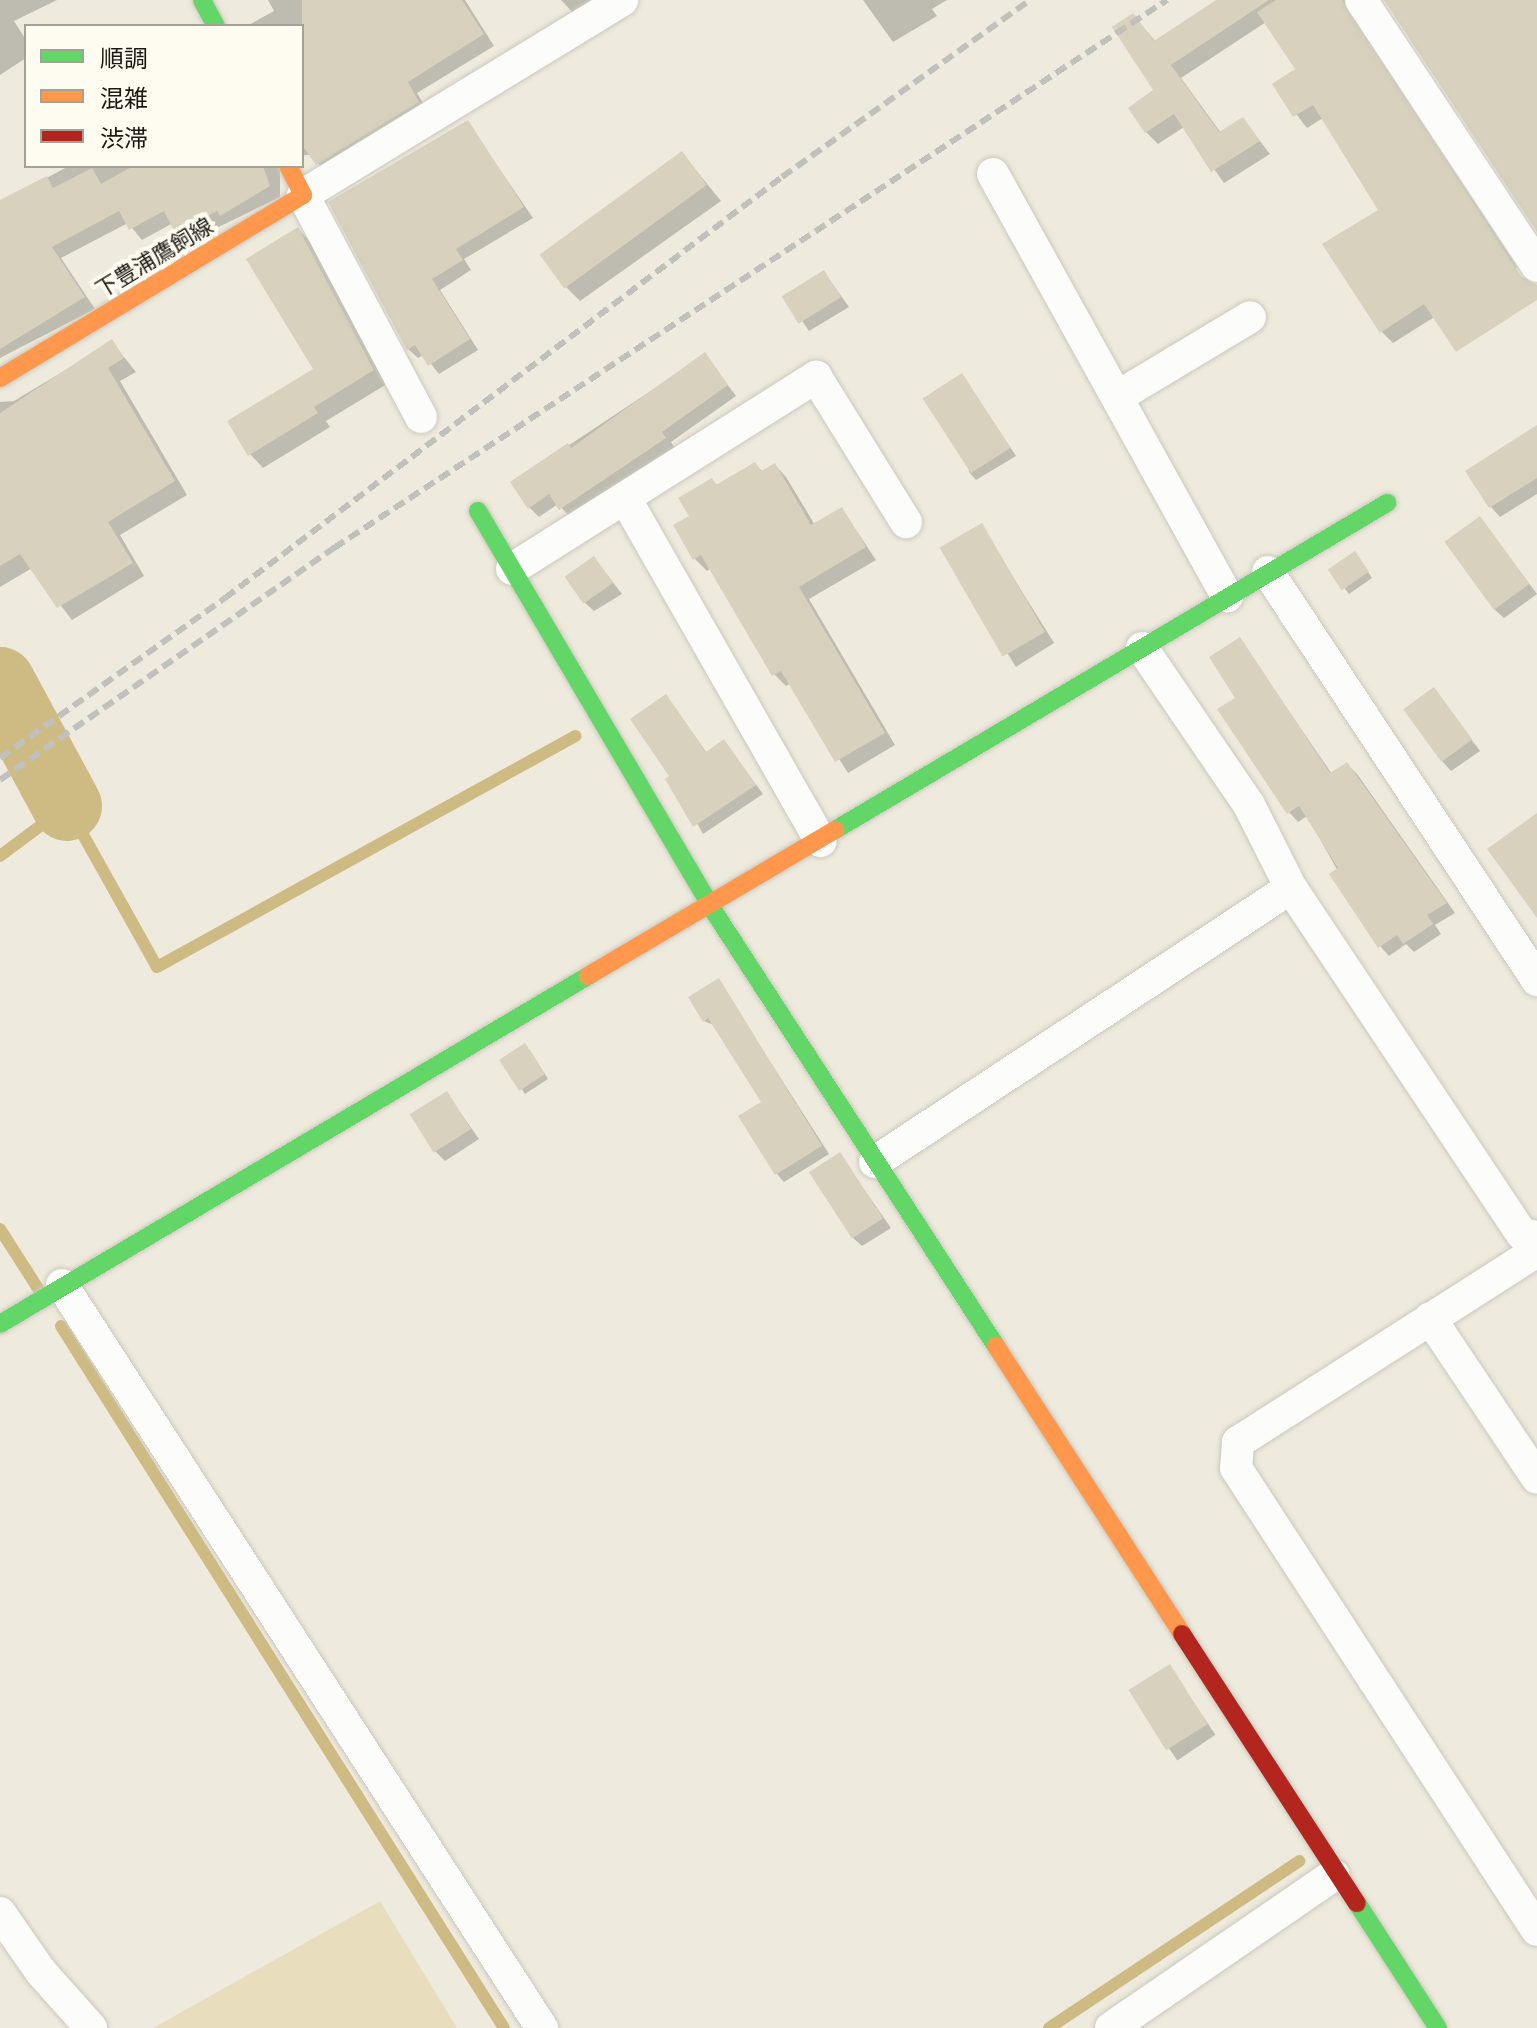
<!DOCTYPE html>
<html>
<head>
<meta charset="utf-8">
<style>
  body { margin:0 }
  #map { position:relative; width:1537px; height:2028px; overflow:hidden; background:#eeeadd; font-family:"PT Sans Narrow","Noto Sans JP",sans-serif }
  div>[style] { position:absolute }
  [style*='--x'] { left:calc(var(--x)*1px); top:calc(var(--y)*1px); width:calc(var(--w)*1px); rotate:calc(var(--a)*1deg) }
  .green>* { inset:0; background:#e8debd }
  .shadow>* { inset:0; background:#0003; transform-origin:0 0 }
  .stream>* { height:12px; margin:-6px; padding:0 6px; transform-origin:6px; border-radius:6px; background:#cebb83 }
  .river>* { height:70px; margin:-35px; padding:0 35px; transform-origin:35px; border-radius:35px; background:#cebb83 }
  .building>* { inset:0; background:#d7d1bd; transform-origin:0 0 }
  .roads { filter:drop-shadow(0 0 2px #cbc8bd) drop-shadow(0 0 2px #cbc8bd) }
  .street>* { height:32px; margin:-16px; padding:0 16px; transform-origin:16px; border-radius:16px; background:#fcfcfa }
  .fast>* { height:18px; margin:-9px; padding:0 9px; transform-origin:9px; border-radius:9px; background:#63d668 }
  .slow>* { height:18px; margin:-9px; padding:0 9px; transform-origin:9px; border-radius:9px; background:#ff974d }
  .jam>* { height:18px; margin:-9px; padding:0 9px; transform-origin:9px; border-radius:9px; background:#b3261e }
  .rail>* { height:6px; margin-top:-3px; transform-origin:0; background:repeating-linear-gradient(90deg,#c0c0bc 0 12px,transparent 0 18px) }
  span { translate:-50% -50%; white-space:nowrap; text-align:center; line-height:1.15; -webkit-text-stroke:8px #fefbf1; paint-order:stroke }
  .street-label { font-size:22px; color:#1c1911 }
  .legend { position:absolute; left:24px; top:24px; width:280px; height:144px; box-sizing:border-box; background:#fefbf1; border:2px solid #a4a197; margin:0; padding:10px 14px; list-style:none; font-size:24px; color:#1c1911 }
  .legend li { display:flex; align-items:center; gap:16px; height:40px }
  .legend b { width:40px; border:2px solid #a4a197 }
</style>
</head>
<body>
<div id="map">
  <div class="green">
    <div style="clip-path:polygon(380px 1901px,457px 2028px,153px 2028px)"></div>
  </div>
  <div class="shadow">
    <div style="clip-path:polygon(0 0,57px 0,14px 21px,26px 40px,26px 58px,0 75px)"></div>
    <div style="clip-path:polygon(268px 0,465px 0,494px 46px,417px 93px,429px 113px,328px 175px,311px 155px,302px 155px,302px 26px,247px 26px,274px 11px)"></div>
    <div style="clip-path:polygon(561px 0,598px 0,575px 15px)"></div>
    <div style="clip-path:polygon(863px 0,947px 0,932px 9px,937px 16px,893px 42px)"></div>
    <div style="clip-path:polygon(1219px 0,1360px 0,1353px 14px,1357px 25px,1517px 267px,1442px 321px,1436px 316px,1393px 343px,1381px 331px,1381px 210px,1323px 118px,1307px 128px,1274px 85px,1298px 69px,1266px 22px,1181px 78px,1221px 133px,1243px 119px,1270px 154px,1224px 183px,1184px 127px,1158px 144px,1146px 132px,1156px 91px,1133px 15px,1156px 42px)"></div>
    <div style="clip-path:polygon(468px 123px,533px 218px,464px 259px,471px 270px,440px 290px,478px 350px,439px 374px,424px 355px,418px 358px,408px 349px)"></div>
    <div style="clip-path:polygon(682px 153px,721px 201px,580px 301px,565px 286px)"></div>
    <div style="clip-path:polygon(69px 166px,280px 166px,280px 197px,188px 242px,173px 223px,142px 240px,128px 223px,61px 258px,95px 309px,0 358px,1px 202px)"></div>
    <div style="clip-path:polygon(298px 229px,312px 243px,387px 384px,326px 421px,330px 427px,263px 468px,250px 454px,315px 370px)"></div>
    <div style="clip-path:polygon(824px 272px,849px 307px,809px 331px,784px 295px)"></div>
    <div style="clip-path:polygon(112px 342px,136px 372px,120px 381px,187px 495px,120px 535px,144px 576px,72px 620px,32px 568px,0 587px,0 402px,14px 401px)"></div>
    <div style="clip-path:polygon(705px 355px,736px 396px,671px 442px,675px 448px,571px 518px,558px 504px,539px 517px,529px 507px,512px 483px)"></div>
    <div style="clip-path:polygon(962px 375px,1016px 456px,976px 480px,969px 472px)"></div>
    <div style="clip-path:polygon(1537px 442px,1537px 494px,1500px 517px,1491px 507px)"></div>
    <div style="clip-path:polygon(755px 464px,763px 472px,775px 465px,786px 477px,815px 525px,842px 509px,876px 560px,809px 599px,895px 745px,848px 773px,791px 683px,786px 686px,774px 674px,711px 568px,707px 571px,695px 559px,691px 516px,712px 480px,718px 486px)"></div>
    <div style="clip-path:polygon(1480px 518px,1537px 594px,1504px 618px,1494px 609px)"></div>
    <div style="left:981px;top:526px;width:138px;height:45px;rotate:58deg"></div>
    <div style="clip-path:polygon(594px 558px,622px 594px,594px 611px,584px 602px)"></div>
    <div style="clip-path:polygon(1359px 558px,1372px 578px,1349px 594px,1345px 589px)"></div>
    <div style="clip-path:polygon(1240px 640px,1332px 774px,1347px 764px,1357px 774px,1455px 913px,1435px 925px,1441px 934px,1414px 952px,1406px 944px,1389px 956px,1380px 946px,1307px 816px,1298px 822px,1289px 812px,1238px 698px)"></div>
    <div style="clip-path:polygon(1434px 690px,1480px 751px,1451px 771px,1442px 761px)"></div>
    <div style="clip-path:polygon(666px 696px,707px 753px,724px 741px,763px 794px,703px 834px,672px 777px)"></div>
    <div style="clip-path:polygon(718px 980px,829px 1154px,784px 1182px,777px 1174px,764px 1102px,716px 1026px,704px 1021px)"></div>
    <div style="clip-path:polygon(529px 1049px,548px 1079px,525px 1094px,501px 1059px)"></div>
    <div style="clip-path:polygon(447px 1094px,479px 1139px,445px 1161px,435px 1151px)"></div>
    <div style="clip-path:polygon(840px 1155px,891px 1228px,862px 1246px,852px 1237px)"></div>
    <div style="left:1169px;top:1666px;width:83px;height:46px;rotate:56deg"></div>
  </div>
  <div class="stream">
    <div style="--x:0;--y:856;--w:84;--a:-36.7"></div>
    <div style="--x:67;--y:806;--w:184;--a:60.8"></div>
    <div style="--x:157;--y:967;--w:478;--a:-28.9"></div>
    <div style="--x:0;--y:1229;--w:72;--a:57.4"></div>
    <div style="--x:61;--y:1326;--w:830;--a:57.75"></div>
    <div style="--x:1049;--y:2028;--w:301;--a:-33.7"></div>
  </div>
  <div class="river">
    <div style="--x:0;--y:682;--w:141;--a:61.6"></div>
  </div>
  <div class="building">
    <div style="clip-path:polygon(302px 0,462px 0,484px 34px,408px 82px,419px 102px,316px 165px,302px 145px)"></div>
    <div style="clip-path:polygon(1216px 0,1269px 0,1171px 65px,1219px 132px,1243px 117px,1260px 141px,1211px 172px,1174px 114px,1145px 133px,1128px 108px,1153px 90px,1112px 27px,1133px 13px,1154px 41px)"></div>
    <div style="clip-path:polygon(1276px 0,1342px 0,1521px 276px,1537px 285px,1537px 300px,1456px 352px,1424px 304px,1380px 333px,1322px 244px,1378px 210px,1313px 105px,1293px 117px,1272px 84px,1295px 69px,1257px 12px)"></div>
    <div style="clip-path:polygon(1384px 0,1537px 0,1537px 232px)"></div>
    <div style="clip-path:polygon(468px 120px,524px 207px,456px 249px,463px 260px,432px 279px,470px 339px,428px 366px,415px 345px,407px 350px,328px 202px)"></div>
    <div style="left:682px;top:151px;width:42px;height:176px;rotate:54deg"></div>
    <div style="clip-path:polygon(133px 166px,263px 166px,270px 186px,220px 216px,217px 211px,175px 233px,164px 211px,129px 230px,119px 211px,52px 247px,85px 297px,0 349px,0 200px,47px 176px,53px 188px,92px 168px,101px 184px)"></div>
    <div style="clip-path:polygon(298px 227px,374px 370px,314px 407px,318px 413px,248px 456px,227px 421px,313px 369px,246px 259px)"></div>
    <div style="left:824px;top:270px;width:32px;height:50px;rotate:58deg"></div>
    <div style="clip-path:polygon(112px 339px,124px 358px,108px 368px,175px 481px,108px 522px,133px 563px,57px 608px,20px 554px,0 566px,0 413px)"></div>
    <div style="clip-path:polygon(705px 352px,728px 385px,662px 432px,666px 438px,559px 510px,549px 494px,528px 509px,510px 482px,568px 443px,571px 448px)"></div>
    <div style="left:962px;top:373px;width:89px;height:47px;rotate:57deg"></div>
    <div style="clip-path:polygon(1537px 425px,1537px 478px,1489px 508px,1465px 471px)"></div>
    <div style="clip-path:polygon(755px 462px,761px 471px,775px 463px,811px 525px,842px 507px,866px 547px,799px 587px,885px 733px,835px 762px,781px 671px,772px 676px,701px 555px,693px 560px,673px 525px,689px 516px,678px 498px,712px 478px,716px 485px)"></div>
    <div style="left:1480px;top:516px;width:84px;height:44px;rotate:54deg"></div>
    <div style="left:982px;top:523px;width:126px;height:49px;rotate:60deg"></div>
    <div style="left:1355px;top:551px;width:25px;height:33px;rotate:56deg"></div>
    <div style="left:594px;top:556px;width:33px;height:36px;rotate:55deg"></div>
    <div style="clip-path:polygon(1240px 637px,1330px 773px,1347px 762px,1447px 903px,1427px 915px,1433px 924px,1403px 944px,1397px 935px,1378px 948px,1329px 874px,1338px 868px,1299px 806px,1287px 814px,1217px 709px,1235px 698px,1209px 657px)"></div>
    <div style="left:1434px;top:687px;width:65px;height:38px;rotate:54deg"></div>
    <div style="clip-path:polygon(666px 694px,706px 752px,724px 739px,756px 785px,693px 827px,665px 779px,669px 776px,630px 719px)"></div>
    <div style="clip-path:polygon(1537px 813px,1537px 918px,1487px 849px)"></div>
    <div style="clip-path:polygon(719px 978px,822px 1146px,775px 1175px,738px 1116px,761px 1102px,708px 1018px,703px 1022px,688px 997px)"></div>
    <div style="left:525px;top:1043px;width:37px;height:31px;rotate:57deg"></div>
    <div style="left:447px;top:1091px;width:45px;height:44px;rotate:58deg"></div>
    <div style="left:840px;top:1152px;width:79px;height:37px;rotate:57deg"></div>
    <div style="left:1170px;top:1664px;width:71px;height:49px;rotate:58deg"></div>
  </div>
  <div class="roads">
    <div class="street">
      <div style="--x:1361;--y:0;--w:319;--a:56.5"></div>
      <div style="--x:993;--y:174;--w:483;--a:61"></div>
      <div style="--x:1117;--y:397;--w:155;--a:-31"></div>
      <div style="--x:421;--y:417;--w:251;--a:-118"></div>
      <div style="--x:303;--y:195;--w:374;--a:-31.4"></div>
      <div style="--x:625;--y:498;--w:395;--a:60.3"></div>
      <div style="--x:512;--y:569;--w:360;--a:-32.3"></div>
      <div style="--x:816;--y:377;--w:171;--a:58.2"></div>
      <div style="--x:1268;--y:572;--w:489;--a:56.6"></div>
      <div style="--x:1142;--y:648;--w:190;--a:55.7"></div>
      <div style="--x:1249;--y:805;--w:93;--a:63.2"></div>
      <div style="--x:1291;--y:888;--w:416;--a:56.3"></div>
      <div style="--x:1522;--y:1234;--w:15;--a:11"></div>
      <div style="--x:875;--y:1162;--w:498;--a:-33.4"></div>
      <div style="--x:1537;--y:1251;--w:355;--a:147.4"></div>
      <div style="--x:1238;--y:1442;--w:26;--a:94"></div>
      <div style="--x:1236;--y:1468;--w:551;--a:56.92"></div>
      <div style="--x:62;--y:1285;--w:885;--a:57.14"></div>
      <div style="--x:1430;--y:1318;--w:192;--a:56.2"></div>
      <div style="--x:0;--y:1913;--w:72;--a:55.2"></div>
      <div style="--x:41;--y:1972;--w:75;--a:48.2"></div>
      <div style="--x:1111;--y:2028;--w:270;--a:-34.5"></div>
    </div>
    <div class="fast">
      <div style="--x:202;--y:0;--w:30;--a:62"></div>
      <div style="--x:478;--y:511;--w:459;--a:59.5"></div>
      <div style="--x:711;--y:907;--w:523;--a:57.01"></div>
      <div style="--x:835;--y:830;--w:642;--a:-30.64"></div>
      <div style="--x:0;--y:1324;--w:683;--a:-30.62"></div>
      <div style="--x:1357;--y:1903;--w:149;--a:57.1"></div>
    </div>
    <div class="slow">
      <div style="--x:0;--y:378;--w:354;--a:-31.1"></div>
      <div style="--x:303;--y:195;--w:33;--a:-117"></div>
      <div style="--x:588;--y:976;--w:287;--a:-30.6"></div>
      <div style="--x:996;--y:1346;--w:343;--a:57.1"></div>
    </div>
    <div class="jam">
      <div style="--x:1182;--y:1634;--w:321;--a:57"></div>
    </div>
  </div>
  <div class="rail">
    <div style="--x:0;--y:758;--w:276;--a:-35.4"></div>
    <div style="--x:225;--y:598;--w:698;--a:-37.08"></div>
    <div style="--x:782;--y:177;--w:305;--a:-35.5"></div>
    <div style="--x:0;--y:780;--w:407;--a:-34.8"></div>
    <div style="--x:334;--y:548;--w:997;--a:-33.34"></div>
  </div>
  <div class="street-label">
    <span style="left:154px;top:258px;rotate:-31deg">下豊浦鷹飼線</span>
  </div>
  <ul class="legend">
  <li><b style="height:10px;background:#63d668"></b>順調</li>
  <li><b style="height:10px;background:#ff974d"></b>混雑</li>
  <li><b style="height:10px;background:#b3261e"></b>渋滞</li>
  </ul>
</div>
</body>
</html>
